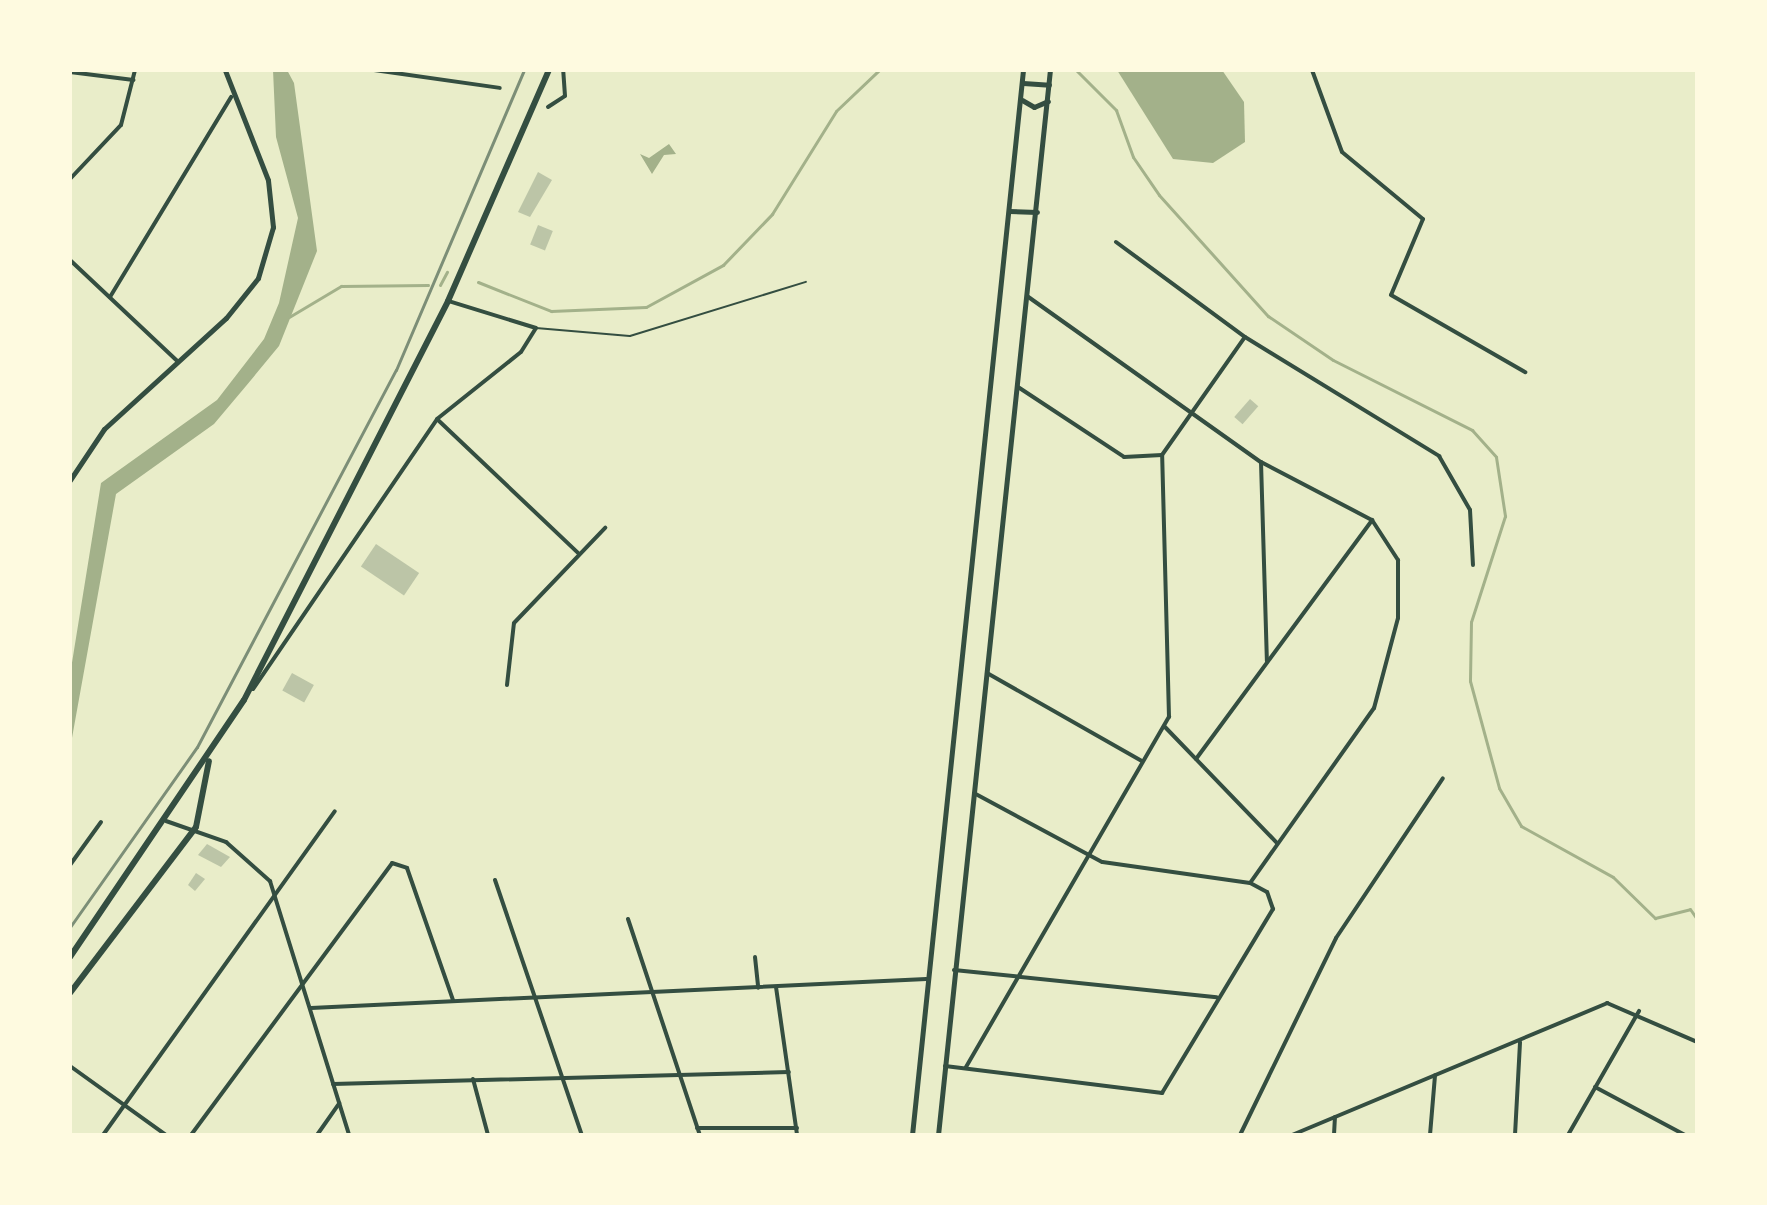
<!DOCTYPE html>
<html>
<head>
<meta charset="utf-8">
<style>
  body { margin:0 }
  #map { position:relative; width:1767px; height:1205px; overflow:hidden; background:#e9edc9; font-family:"Golos Text",sans-serif }
  div>[style] { position:absolute }
  [style*='--x'] { left:calc(var(--x)*1px); top:calc(var(--y)*1px); width:calc(var(--w)*1px); rotate:calc(var(--a)*1deg) }
  .water>* { inset:0; background:#a3b18a }
  .stream>* { height:3px; margin:-1.5px; padding:0 1.5px; transform-origin:1.5px; border-radius:1.5px; background:#a3b18a }
  .building>* { inset:0; background:#bcc5a7; transform-origin:0 0 }
  .service>* { height:2px; margin:-1px; padding:0 1px; transform-origin:1px; border-radius:1px; background:#344e41 }
  .minor>* { height:4px; margin:-2px; padding:0 2px; transform-origin:2px; border-radius:2px; background:#344e41 }
  .secondary>* { height:5px; margin:-2.5px; padding:0 2.5px; transform-origin:2.5px; border-radius:2.5px; background:#344e41 }
  .primary>* { height:6px; margin:-3px; padding:0 3px; transform-origin:3px; border-radius:3px; background:#344e41 }
  .rail>* { height:3px; margin:-1.5px; padding:0 1.5px; transform-origin:1.5px; border-radius:1.5px; background:#7c8e77 }
  span { translate:-50% -50%; white-space:nowrap; text-align:center; line-height:1.15; -webkit-text-stroke:6px #fefae0; paint-order:stroke }
  .frame { position:absolute; inset:0; border:72px solid #fefae0; pointer-events:none }
</style>
</head>
<body>
<div id="map">
  <div class="water">
    <div style="clip-path:polygon(273px 70px,287px 70px,294px 83px,317px 251px,279px 346px,246px 386px,214px 424px,116px 494px,70px 749px,70px 675px,101px 483px,217px 400px,264px 339px,279px 303px,298px 218px,276px 137px)"></div>
    <div style="clip-path:polygon(1117px 70px,1222px 70px,1244px 102px,1245px 142px,1213px 163px,1173px 159px)"></div>
    <div style="clip-path:polygon(669px 144px,676px 154px,664px 155px,652px 174px,640px 154px,649px 158px)"></div>
  </div>
  <div class="stream">
    <div style="--x:1076;--y:70;--w:57;--a:45"></div>
    <div style="--x:1116;--y:110;--w:50;--a:70.1"></div>
    <div style="--x:1133;--y:157;--w:46;--a:55.6"></div>
    <div style="--x:1159;--y:195;--w:163;--a:48"></div>
    <div style="--x:1268;--y:316;--w:78;--a:34.1"></div>
    <div style="--x:1333;--y:360;--w:156;--a:26.7"></div>
    <div style="--x:1472;--y:430;--w:36;--a:48"></div>
    <div style="--x:1496;--y:457;--w:60;--a:81.3"></div>
    <div style="--x:1505;--y:516;--w:111;--a:107.8"></div>
    <div style="--x:1471;--y:622;--w:59;--a:91"></div>
    <div style="--x:1470;--y:681;--w:111;--a:74.8"></div>
    <div style="--x:1499;--y:788;--w:44;--a:59.9"></div>
    <div style="--x:1521;--y:826;--w:105;--a:29"></div>
    <div style="--x:1613;--y:877;--w:59;--a:44.3"></div>
    <div style="--x:1655;--y:918;--w:36;--a:-14"></div>
    <div style="--x:1690;--y:909;--w:12;--a:55"></div>
    <div style="--x:478;--y:282;--w:79;--a:21.7"></div>
    <div style="--x:551;--y:311;--w:95;--a:-2.4"></div>
    <div style="--x:646;--y:307;--w:88;--a:-28.6"></div>
    <div style="--x:723;--y:265;--w:71;--a:-46.1"></div>
    <div style="--x:772;--y:214;--w:121;--a:-58.1"></div>
    <div style="--x:836;--y:111;--w:59;--a:-43.6"></div>
    <div style="--x:440;--y:285;--w:15;--a:-62"></div>
    <div style="--x:289;--y:317;--w:61;--a:-30.8"></div>
    <div style="--x:341;--y:286;--w:87;--a:-0.7"></div>
  </div>
  <div class="building">
    <div style="clip-path:polygon(538px 172px,552px 180px,530px 217px,518px 212px)"></div>
    <div style="left:538px;top:225px;width:16px;height:21px;rotate:22deg"></div>
    <div style="left:1250px;top:399px;width:11px;height:24px;rotate:41deg"></div>
    <div style="left:376px;top:544px;width:52px;height:27px;rotate:34deg"></div>
    <div style="left:292px;top:673px;width:25px;height:20px;rotate:29deg"></div>
    <div style="clip-path:polygon(207px 844px,230px 857px,221px 867px,198px 855px)"></div>
    <div style="clip-path:polygon(196px 873px,205px 879px,195px 891px,188px 885px)"></div>
  </div>
  <div class="service">
    <div style="--x:536;--y:328;--w:94;--a:4.9"></div>
    <div style="--x:630;--y:336;--w:184;--a:-17.1"></div>
  </div>
  <div class="minor">
    <div style="--x:374;--y:70;--w:127;--a:8.1"></div>
    <div style="--x:1312;--y:70;--w:87;--a:69.9"></div>
    <div style="--x:1342;--y:152;--w:105;--a:39.6"></div>
    <div style="--x:1423;--y:219;--w:82;--a:112.8"></div>
    <div style="--x:1391;--y:295;--w:155;--a:29.9"></div>
    <div style="--x:70;--y:72;--w:64;--a:7.2"></div>
    <div style="--x:548;--y:107;--w:20;--a:-33"></div>
    <div style="--x:565;--y:96;--w:26;--a:-94"></div>
    <div style="--x:70;--y:179;--w:74;--a:-46.6"></div>
    <div style="--x:121;--y:125;--w:57;--a:-75.7"></div>
    <div style="--x:1116;--y:242;--w:160;--a:36.4"></div>
    <div style="--x:1245;--y:337;--w:228;--a:31.5"></div>
    <div style="--x:1439;--y:456;--w:62;--a:60.1"></div>
    <div style="--x:1470;--y:510;--w:55;--a:86.9"></div>
    <div style="--x:70;--y:260;--w:147;--a:43.3"></div>
    <div style="--x:1027;--y:296;--w:287;--a:35.4"></div>
    <div style="--x:1261;--y:462;--w:125;--a:27.6"></div>
    <div style="--x:1372;--y:520;--w:48;--a:57"></div>
    <div style="--x:1398;--y:560;--w:58;--a:90"></div>
    <div style="--x:1398;--y:618;--w:93;--a:104.9"></div>
    <div style="--x:1374;--y:708;--w:214;--a:125.3"></div>
    <div style="--x:110;--y:297;--w:234;--a:-58.8"></div>
    <div style="--x:1018;--y:387;--w:127;--a:33.4"></div>
    <div style="--x:1124;--y:457;--w:38;--a:-3"></div>
    <div style="--x:438;--y:420;--w:193;--a:43.5"></div>
    <div style="--x:1261;--y:462;--w:199;--a:88.3"></div>
    <div style="--x:987;--y:673;--w:178;--a:29.6"></div>
    <div style="--x:507;--y:685;--w:62;--a:-83.6"></div>
    <div style="--x:514;--y:623;--w:132;--a:-46.2"></div>
    <div style="--x:253;--y:689;--w:327;--a:-55.7"></div>
    <div style="--x:437;--y:419;--w:107;--a:-38.6"></div>
    <div style="--x:521;--y:352;--w:28;--a:-58"></div>
    <div style="--x:536;--y:328;--w:92;--a:-162.9"></div>
    <div style="--x:1165;--y:727;--w:161;--a:46"></div>
    <div style="--x:1196;--y:759;--w:297;--a:-53.6"></div>
    <div style="--x:166;--y:821;--w:64;--a:19.3"></div>
    <div style="--x:226;--y:842;--w:59;--a:41.6"></div>
    <div style="--x:270;--y:881;--w:266;--a:72.7"></div>
    <div style="--x:70;--y:865;--w:53;--a:-54.2"></div>
    <div style="--x:495;--y:880;--w:269;--a:71.2"></div>
    <div style="--x:628;--y:919;--w:228;--a:71.6"></div>
    <div style="--x:755;--y:957;--w:31;--a:84"></div>
    <div style="--x:954;--y:970;--w:264;--a:5.9"></div>
    <div style="--x:776;--y:987;--w:149;--a:81.9"></div>
    <div style="--x:311;--y:1008;--w:616;--a:-2.7"></div>
    <div style="--x:70;--y:1066;--w:118;--a:35.7"></div>
    <div style="--x:945;--y:1066;--w:219;--a:7.1"></div>
    <div style="--x:1162;--y:1093;--w:215;--a:-58.9"></div>
    <div style="--x:1273;--y:909;--w:18;--a:-109"></div>
    <div style="--x:1267;--y:892;--w:19;--a:-152"></div>
    <div style="--x:1250;--y:883;--w:149;--a:-171.9"></div>
    <div style="--x:1102;--y:862;--w:145;--a:-151.7"></div>
    <div style="--x:966;--y:1067;--w:405;--a:-59.9"></div>
    <div style="--x:1169;--y:717;--w:262;--a:-91.5"></div>
    <div style="--x:1162;--y:455;--w:144;--a:-54.9"></div>
    <div style="--x:473;--y:1079;--w:58;--a:75"></div>
    <div style="--x:333;--y:1084;--w:456;--a:-1.5"></div>
    <div style="--x:1595;--y:1087;--w:102;--a:28.1"></div>
    <div style="--x:697;--y:1128;--w:100;--a:0"></div>
    <div style="--x:103;--y:1135;--w:398;--a:-54.4"></div>
    <div style="--x:191;--y:1135;--w:338;--a:-53.5"></div>
    <div style="--x:392;--y:863;--w:16;--a:18"></div>
    <div style="--x:407;--y:868;--w:140;--a:70.8"></div>
    <div style="--x:317;--y:1135;--w:39;--a:-55"></div>
    <div style="--x:1240;--y:1135;--w:219;--a:-64"></div>
    <div style="--x:1336;--y:938;--w:192;--a:-56.2"></div>
    <div style="--x:1292;--y:1135;--w:342;--a:-22.7"></div>
    <div style="--x:1607;--y:1003;--w:98;--a:23.4"></div>
    <div style="--x:1334;--y:1135;--w:18;--a:-87"></div>
    <div style="--x:1430;--y:1135;--w:60;--a:-85.2"></div>
    <div style="--x:1515;--y:1135;--w:93;--a:-86.9"></div>
    <div style="--x:1568;--y:1135;--w:143;--a:-60.2"></div>
  </div>
  <div class="secondary">
    <div style="--x:1023;--y:83;--w:26;--a:4"></div>
    <div style="--x:1022;--y:100;--w:14;--a:30"></div>
    <div style="--x:1034;--y:107;--w:15;--a:-23"></div>
    <div style="--x:1009;--y:211;--w:28;--a:2"></div>
    <div style="--x:70;--y:480;--w:61;--a:-56.3"></div>
    <div style="--x:104;--y:429;--w:165;--a:-42.3"></div>
    <div style="--x:226;--y:318;--w:51;--a:-51.3"></div>
    <div style="--x:258;--y:278;--w:53;--a:-73.6"></div>
    <div style="--x:273;--y:227;--w:47;--a:-96.1"></div>
    <div style="--x:268;--y:180;--w:118;--a:-111.4"></div>
    <div style="--x:912;--y:1135;--w:1071;--a:-84.05"></div>
    <div style="--x:938;--y:1135;--w:1071;--a:-84"></div>
  </div>
  <div class="primary">
    <div style="--x:70;--y:957;--w:310;--a:-55.9"></div>
    <div style="--x:244;--y:700;--w:448;--a:-62.9"></div>
    <div style="--x:448;--y:301;--w:252;--a:-66.4"></div>
    <div style="--x:70;--y:993;--w:208;--a:-52.8"></div>
    <div style="--x:196;--y:827;--w:67;--a:-78.9"></div>
  </div>
  <div class="rail">
    <div style="--x:70;--y:927;--w:220;--a:-54.8"></div>
    <div style="--x:197;--y:747;--w:426;--a:-62.2"></div>
    <div style="--x:396;--y:370;--w:326;--a:-66.9"></div>
  </div>
  <div class="frame"></div>
</div>
</body>
</html>
